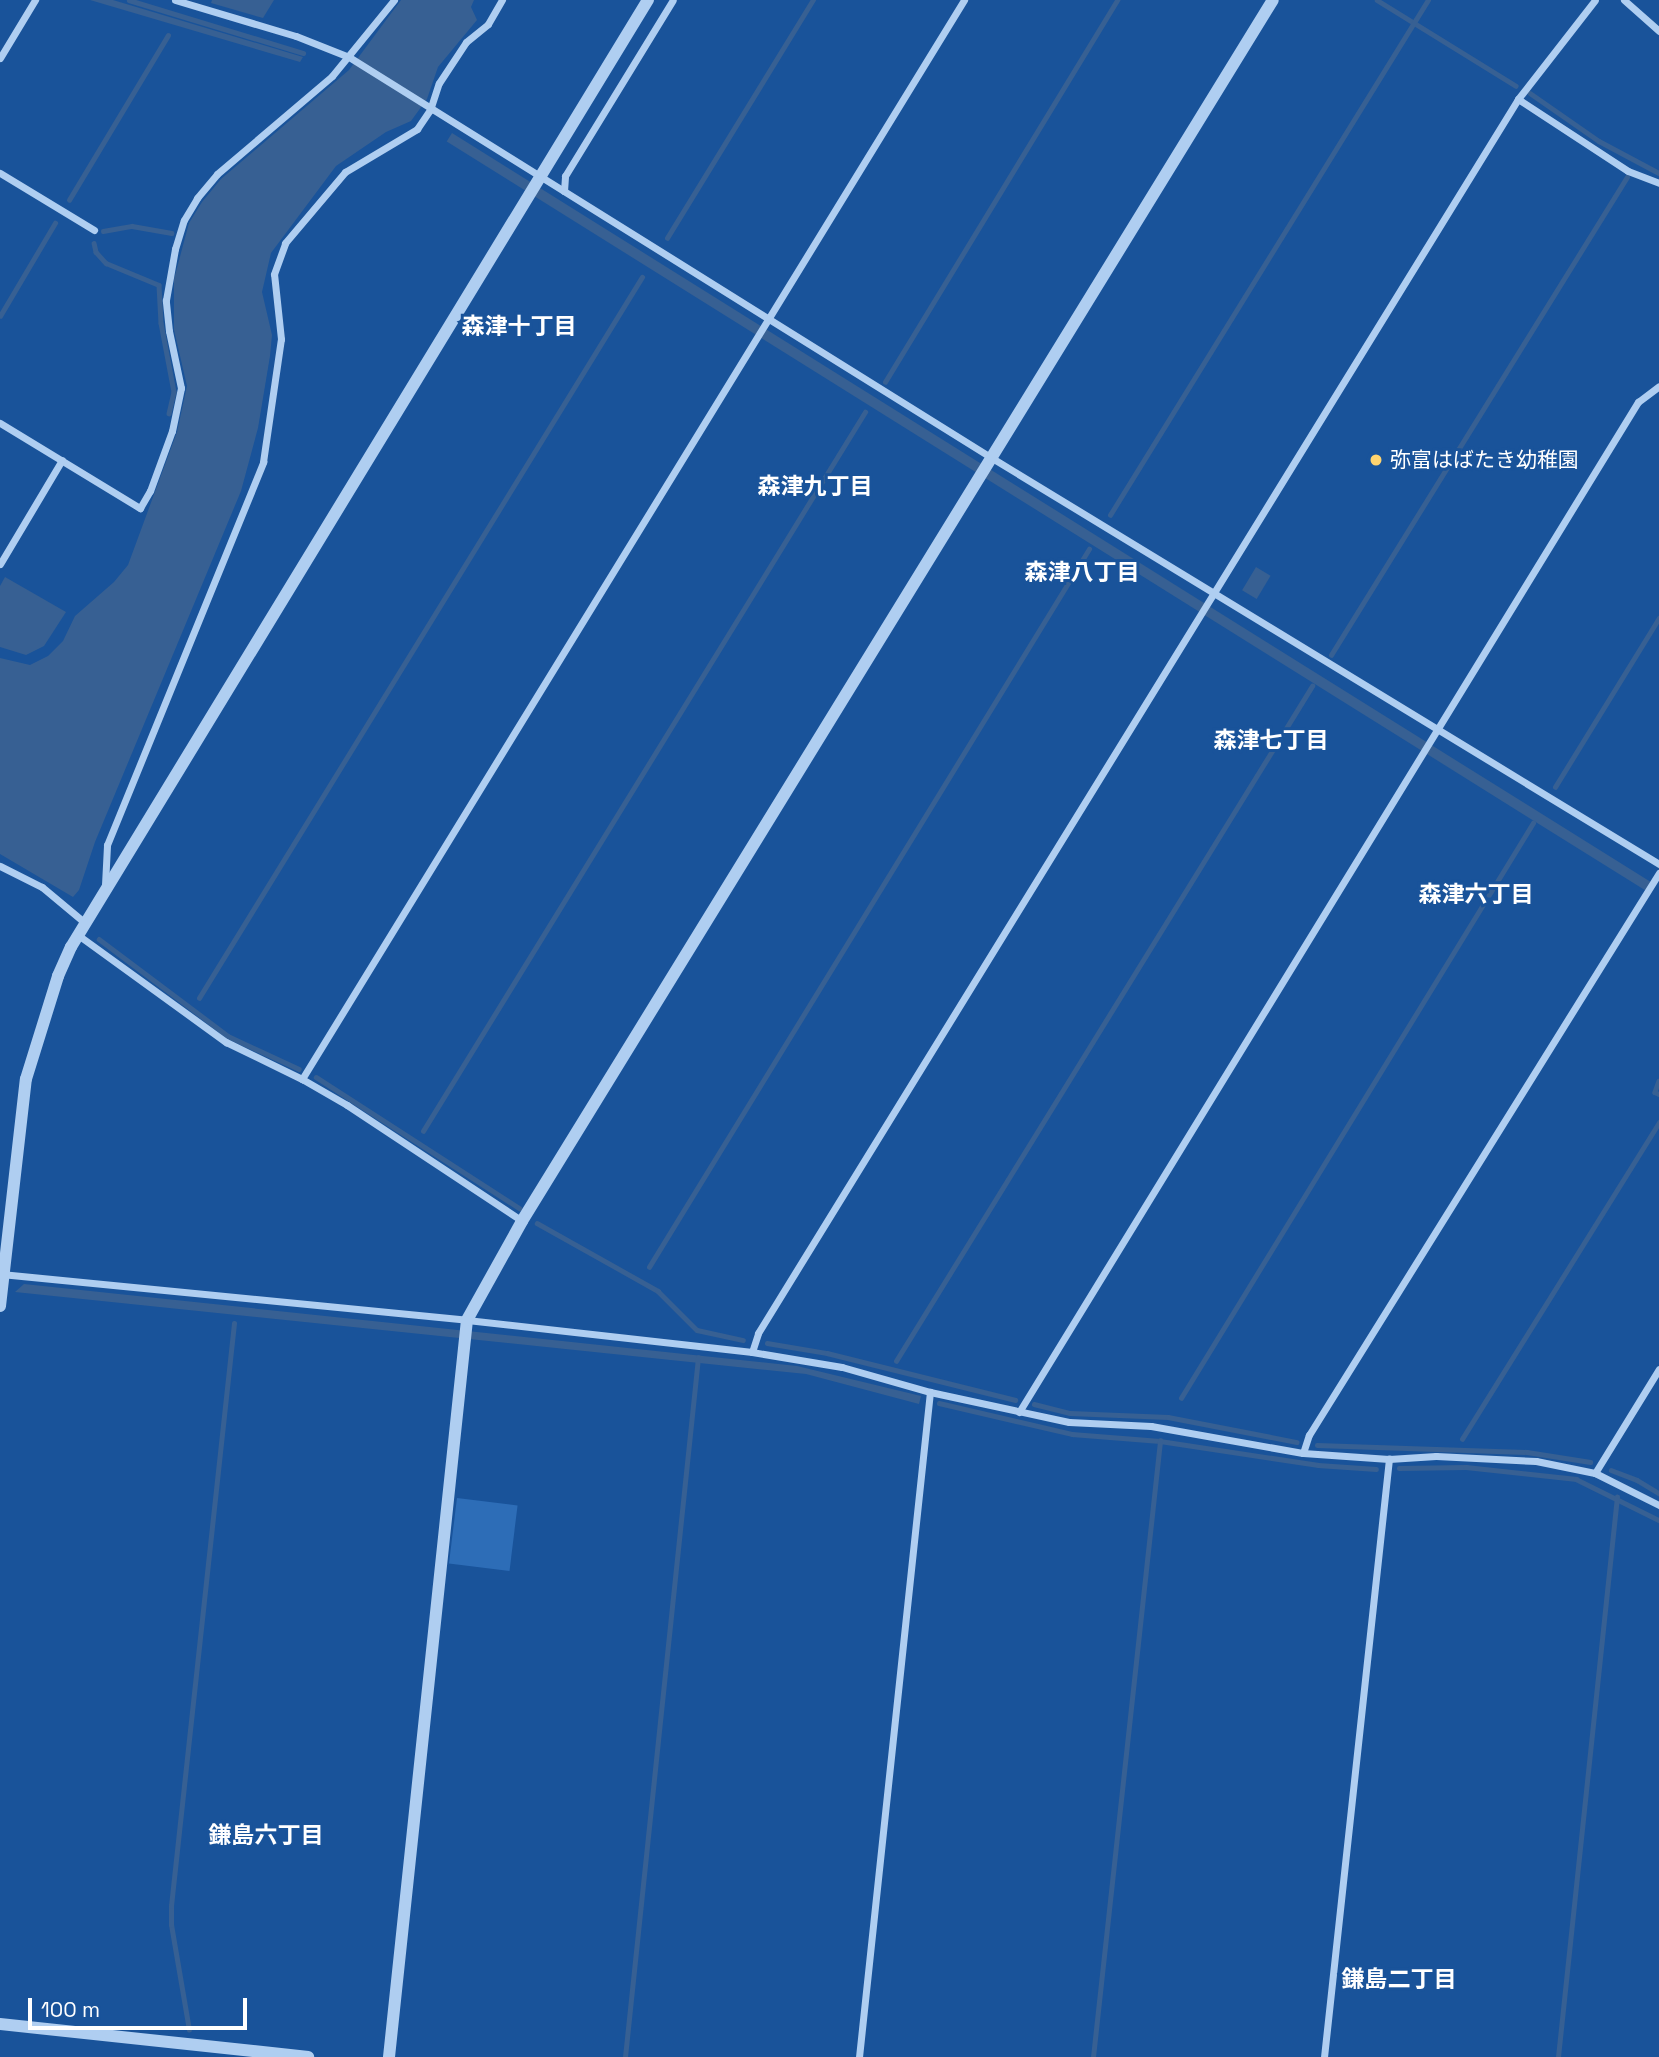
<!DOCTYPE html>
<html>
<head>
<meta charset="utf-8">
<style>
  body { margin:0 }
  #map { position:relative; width:1659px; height:2057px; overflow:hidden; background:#19539a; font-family:"Space Grotesk","Noto Sans JP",sans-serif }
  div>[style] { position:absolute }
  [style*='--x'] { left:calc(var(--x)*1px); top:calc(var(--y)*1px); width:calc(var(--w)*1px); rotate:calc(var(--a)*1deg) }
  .green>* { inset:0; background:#2d6db7; transform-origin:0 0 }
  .water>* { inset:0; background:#376093; transform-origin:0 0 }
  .stream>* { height:4.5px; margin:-2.25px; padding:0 2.25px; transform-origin:2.25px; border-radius:2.25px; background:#376093 }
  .minor>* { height:7px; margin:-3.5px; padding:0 3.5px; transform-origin:3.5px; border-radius:3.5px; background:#afcef1 }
  .tertiary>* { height:12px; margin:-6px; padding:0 6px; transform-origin:6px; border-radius:6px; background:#afcef1 }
  .dots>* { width:19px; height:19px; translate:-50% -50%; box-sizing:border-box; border:4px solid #19539a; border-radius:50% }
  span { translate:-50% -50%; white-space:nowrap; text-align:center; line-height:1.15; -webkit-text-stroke:6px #19539a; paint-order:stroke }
  .poi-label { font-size:21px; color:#fff }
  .left { translate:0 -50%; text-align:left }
  .neighbourhood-label { font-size:23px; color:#fff; font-weight:700 }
  .scale { position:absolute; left:28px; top:1998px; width:219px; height:32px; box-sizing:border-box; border:4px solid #fff; border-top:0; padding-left:9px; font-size:21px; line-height:24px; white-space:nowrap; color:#fff; -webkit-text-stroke:5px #19539a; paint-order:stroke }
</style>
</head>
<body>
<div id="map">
  <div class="green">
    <div style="left:457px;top:1498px;width:61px;height:66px;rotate:7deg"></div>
  </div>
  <div class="water">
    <div style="clip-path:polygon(90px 0,113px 0,303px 57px,300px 62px)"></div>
    <div style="clip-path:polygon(212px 0,274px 0,263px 18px,211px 3px)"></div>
    <div style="clip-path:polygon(401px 0,474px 0,471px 7px,477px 20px,438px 67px,427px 99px,411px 121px,386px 132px,336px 166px,271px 253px,262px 292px,272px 335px,270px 356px,258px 428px,241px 491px,95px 842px,79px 890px,73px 897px,0 854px,0 658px,30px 665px,48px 656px,63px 641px,75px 616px,114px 582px,128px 565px,177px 432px,187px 386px,174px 330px,174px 279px,189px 223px,202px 202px,221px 179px,349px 70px)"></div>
    <div style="left:452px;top:133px;width:1416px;height:10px;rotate:32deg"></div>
    <div style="left:1256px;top:567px;width:17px;height:27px;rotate:31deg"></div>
    <div style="clip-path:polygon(5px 577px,66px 612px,44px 646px,26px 655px,0 647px,0 586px)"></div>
    <div style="clip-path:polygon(24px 1284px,797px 1366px,921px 1396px,919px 1404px,806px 1374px,15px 1292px)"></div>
  </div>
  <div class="stream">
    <div style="--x:129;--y:0;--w:182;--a:16.9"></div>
    <div style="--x:1377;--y:0;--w:163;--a:31.7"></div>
    <div style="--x:1530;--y:93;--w:84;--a:34.8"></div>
    <div style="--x:1599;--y:141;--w:68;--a:28.1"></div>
    <div style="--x:69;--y:200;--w:192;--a:-59"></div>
    <div style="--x:103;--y:231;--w:29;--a:-10"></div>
    <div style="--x:132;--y:226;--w:40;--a:10"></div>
    <div style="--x:667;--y:238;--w:279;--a:-58.5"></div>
    <div style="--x:94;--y:243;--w:9;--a:77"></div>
    <div style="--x:96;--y:252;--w:15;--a:48"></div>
    <div style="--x:106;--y:263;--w:57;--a:22.5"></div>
    <div style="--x:159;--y:285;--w:38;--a:87"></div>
    <div style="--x:161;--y:323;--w:70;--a:79.3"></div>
    <div style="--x:174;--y:392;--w:22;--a:103"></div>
    <div style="--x:0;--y:316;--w:108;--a:-59.4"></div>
    <div style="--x:885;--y:382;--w:447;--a:-58.7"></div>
    <div style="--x:1110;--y:515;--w:605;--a:-58.31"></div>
    <div style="--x:1331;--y:655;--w:562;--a:-58.23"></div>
    <div style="--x:1555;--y:787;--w:198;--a:-58.4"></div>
    <div style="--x:99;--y:939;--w:161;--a:36.9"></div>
    <div style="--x:228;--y:1036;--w:78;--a:24.9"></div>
    <div style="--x:199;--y:998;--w:846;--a:-58.43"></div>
    <div style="--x:316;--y:1077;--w:242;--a:32.8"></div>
    <div style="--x:1659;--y:1081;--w:12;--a:110"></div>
    <div style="--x:1655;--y:1092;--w:4;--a:27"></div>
    <div style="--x:423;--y:1131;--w:844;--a:-58.42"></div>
    <div style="--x:537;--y:1223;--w:139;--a:29.3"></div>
    <div style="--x:658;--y:1291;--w:55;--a:45"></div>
    <div style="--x:697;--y:1330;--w:47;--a:12.3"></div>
    <div style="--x:649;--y:1267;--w:842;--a:-58.5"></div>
    <div style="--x:767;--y:1343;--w:61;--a:9.5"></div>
    <div style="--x:827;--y:1353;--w:194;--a:14"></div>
    <div style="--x:896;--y:1361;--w:793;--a:-58.35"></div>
    <div style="--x:1181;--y:1398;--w:674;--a:-58.53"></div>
    <div style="--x:939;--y:1403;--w:137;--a:13.1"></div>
    <div style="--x:1072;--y:1434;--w:88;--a:4.5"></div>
    <div style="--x:1160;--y:1441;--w:160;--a:8.6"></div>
    <div style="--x:1318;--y:1465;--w:58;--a:3.9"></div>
    <div style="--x:1034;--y:1404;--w:37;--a:14"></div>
    <div style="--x:1070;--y:1413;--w:98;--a:2.3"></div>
    <div style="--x:1168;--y:1417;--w:131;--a:11"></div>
    <div style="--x:1462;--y:1439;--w:373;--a:-58.1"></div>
    <div style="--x:1317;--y:1445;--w:210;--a:1.9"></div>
    <div style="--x:1527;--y:1452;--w:64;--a:9"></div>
    <div style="--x:1399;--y:1468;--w:67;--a:-0.9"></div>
    <div style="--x:1466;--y:1467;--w:111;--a:6.2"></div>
    <div style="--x:1576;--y:1479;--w:93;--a:26.3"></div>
    <div style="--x:1611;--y:1470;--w:28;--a:21"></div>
    <div style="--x:1637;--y:1480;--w:26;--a:31"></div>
    <div style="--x:189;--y:2030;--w:107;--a:-99.7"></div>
    <div style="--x:171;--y:1925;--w:19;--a:-90"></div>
    <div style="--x:171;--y:1906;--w:586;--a:-83.83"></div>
    <div style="--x:625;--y:2057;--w:703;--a:-84.04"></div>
    <div style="--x:1093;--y:2057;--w:620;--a:-83.79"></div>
    <div style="--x:1558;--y:2057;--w:563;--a:-83.99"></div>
  </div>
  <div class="minor">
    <div style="--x:175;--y:0;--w:126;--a:16.6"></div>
    <div style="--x:296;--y:36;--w:57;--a:21.6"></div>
    <div style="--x:349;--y:57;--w:758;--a:31.95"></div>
    <div style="--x:992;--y:458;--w:781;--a:31.33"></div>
    <div style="--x:1624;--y:0;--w:47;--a:41.5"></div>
    <div style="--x:0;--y:58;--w:68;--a:-58.9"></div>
    <div style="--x:1518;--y:99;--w:131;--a:33.2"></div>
    <div style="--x:1628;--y:171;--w:33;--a:21"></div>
    <div style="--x:0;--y:173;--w:110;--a:31.2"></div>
    <div style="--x:564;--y:191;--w:15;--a:-86"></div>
    <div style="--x:565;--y:176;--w:206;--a:-58.5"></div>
    <div style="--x:0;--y:423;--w:164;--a:31.3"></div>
    <div style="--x:140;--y:508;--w:20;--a:-60"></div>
    <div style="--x:150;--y:491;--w:64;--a:-69.9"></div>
    <div style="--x:172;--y:431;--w:44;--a:-78.2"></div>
    <div style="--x:181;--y:388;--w:58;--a:-101.9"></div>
    <div style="--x:169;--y:331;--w:31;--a:-96"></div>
    <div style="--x:166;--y:300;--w:52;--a:-80"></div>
    <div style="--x:175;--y:249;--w:30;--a:-73"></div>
    <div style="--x:184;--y:220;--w:26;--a:-59"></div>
    <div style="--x:197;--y:198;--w:31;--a:-50"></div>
    <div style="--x:217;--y:174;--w:151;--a:-40.4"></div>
    <div style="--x:332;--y:76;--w:98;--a:-50.8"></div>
    <div style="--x:0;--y:564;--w:121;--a:-59.2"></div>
    <div style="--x:0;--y:866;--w:47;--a:26.6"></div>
    <div style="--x:42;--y:887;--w:55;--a:39.8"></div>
    <div style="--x:105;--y:885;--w:40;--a:-87.1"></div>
    <div style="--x:107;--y:845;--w:414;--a:-67.8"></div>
    <div style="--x:263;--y:462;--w:124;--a:-81.7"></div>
    <div style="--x:281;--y:339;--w:65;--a:-96.1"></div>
    <div style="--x:274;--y:274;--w:33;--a:-70"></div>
    <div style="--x:285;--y:243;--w:93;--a:-49.8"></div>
    <div style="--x:345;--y:172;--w:84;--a:-30.8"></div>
    <div style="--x:417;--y:129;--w:23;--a:-56"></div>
    <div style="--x:430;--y:110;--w:28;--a:-72"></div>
    <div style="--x:439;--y:83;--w:49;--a:-56.6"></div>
    <div style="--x:466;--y:42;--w:28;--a:-39"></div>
    <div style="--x:488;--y:24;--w:28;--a:-60"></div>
    <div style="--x:78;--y:935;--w:183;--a:35.9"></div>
    <div style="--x:226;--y:1042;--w:85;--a:26"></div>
    <div style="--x:302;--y:1079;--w:52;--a:30"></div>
    <div style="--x:347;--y:1105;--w:210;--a:33.5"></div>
    <div style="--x:302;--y:1079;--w:1266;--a:-58.47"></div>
    <div style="--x:1;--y:1274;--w:468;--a:5.6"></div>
    <div style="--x:467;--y:1320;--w:287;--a:6.4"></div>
    <div style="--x:752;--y:1352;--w:91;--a:9.5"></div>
    <div style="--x:842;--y:1367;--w:91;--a:15.9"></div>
    <div style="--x:930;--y:1392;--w:142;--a:12.2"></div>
    <div style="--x:1069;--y:1422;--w:82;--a:2.8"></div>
    <div style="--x:1151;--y:1426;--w:154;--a:10.1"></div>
    <div style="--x:1303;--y:1453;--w:86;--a:4"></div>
    <div style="--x:1389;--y:1459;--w:47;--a:-3.7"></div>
    <div style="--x:1436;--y:1456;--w:100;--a:2.9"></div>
    <div style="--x:1536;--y:1461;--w:60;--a:11.5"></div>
    <div style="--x:1595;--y:1473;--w:72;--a:26.6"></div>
    <div style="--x:752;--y:1352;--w:20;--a:-72"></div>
    <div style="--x:758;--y:1333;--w:1449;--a:-58.37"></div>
    <div style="--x:1518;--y:99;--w:125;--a:-52.1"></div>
    <div style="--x:1019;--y:1412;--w:1185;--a:-58.5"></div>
    <div style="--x:1638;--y:402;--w:26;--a:-37"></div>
    <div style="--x:1303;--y:1453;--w:19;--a:-72"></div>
    <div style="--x:1309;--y:1435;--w:662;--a:-58.09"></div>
    <div style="--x:1595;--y:1473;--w:122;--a:-58.4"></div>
    <div style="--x:859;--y:2057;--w:669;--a:-83.91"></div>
    <div style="--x:1324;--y:2057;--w:602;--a:-83.8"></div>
  </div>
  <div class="tertiary">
    <div style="--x:0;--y:1306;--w:228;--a:-83.5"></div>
    <div style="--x:26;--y:1079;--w:108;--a:-72.7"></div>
    <div style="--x:58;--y:976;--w:32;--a:-66"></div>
    <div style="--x:71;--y:947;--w:1109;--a:-58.65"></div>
    <div style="--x:0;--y:2024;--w:310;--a:6.1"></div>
    <div style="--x:389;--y:2057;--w:741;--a:-83.96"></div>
    <div style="--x:467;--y:1320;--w:113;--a:-60.9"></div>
    <div style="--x:522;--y:1221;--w:1433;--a:-58.41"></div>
  </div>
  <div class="dots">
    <div style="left:1376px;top:460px;background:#ffd46f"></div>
  </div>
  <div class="poi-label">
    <span class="left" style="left:1390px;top:460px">弥富はばたき幼稚園</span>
  </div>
  <div class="neighbourhood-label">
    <span style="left:519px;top:326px">森津十丁目</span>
    <span style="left:815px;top:486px">森津九丁目</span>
    <span style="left:1082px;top:572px">森津八丁目</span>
    <span style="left:1271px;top:740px">森津七丁目</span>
    <span style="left:1476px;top:894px">森津六丁目</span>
    <span style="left:266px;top:1835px">鎌島六丁目</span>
    <span style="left:1399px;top:1979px">鎌島二丁目</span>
  </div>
  <div class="scale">100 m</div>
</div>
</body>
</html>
